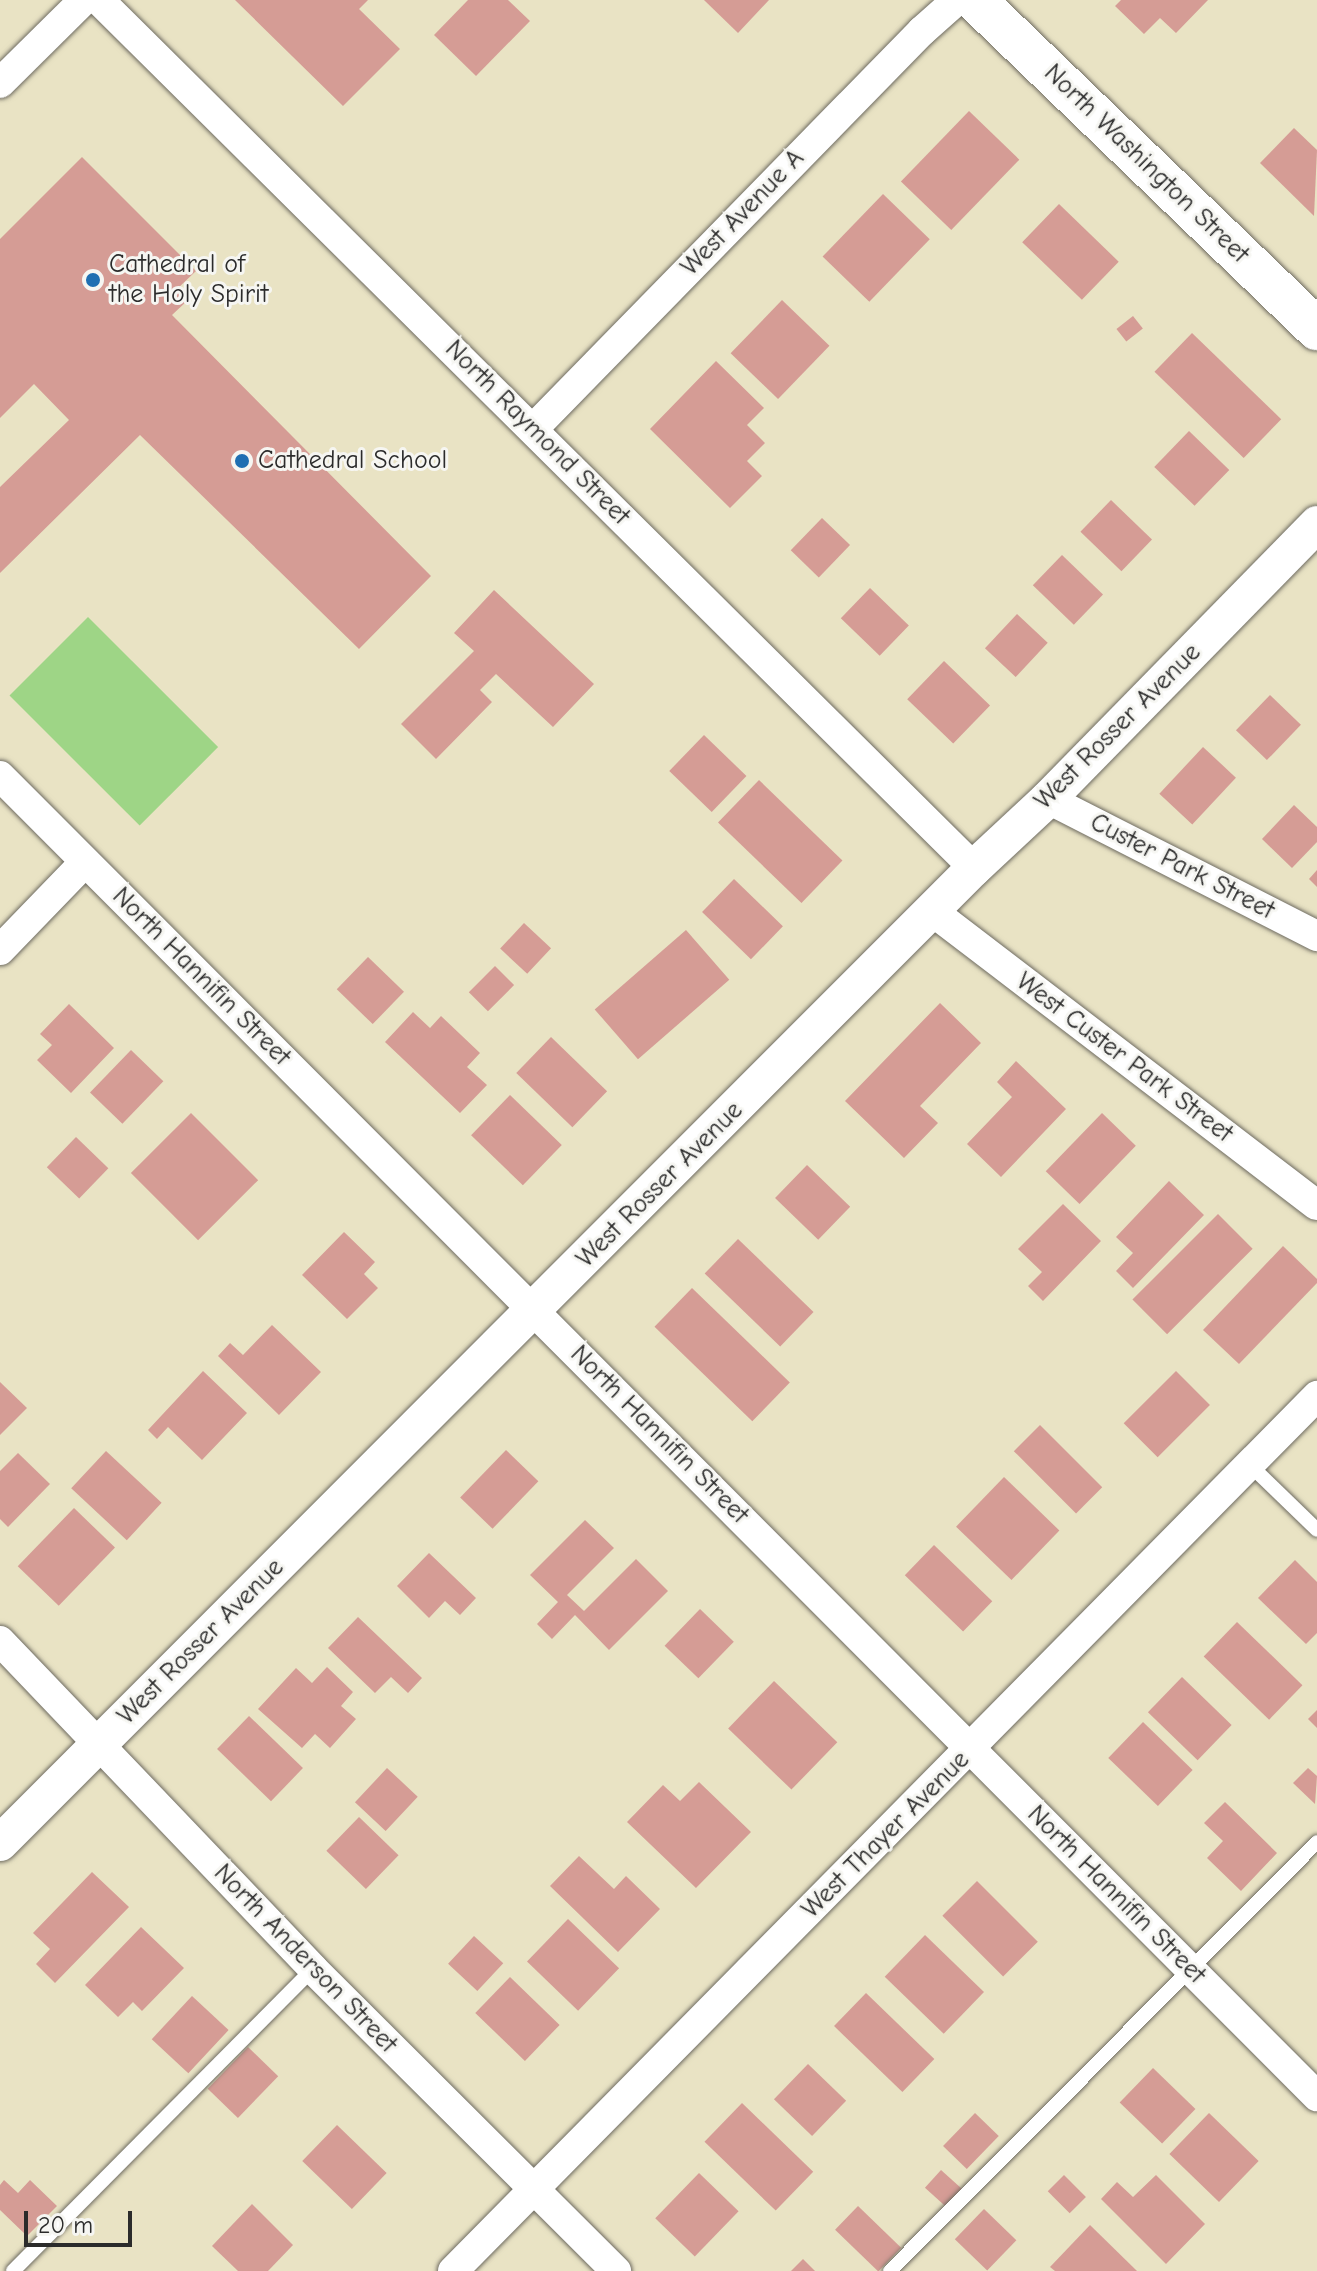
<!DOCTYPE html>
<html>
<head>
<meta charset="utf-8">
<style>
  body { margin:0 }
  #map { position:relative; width:1317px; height:2271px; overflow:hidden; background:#e9e3c4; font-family:"Comic Neue",sans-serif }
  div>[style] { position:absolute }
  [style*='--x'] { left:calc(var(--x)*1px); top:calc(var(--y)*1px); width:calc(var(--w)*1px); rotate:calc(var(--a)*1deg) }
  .green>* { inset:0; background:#9ed586; transform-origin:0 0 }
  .building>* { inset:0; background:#d59c95; transform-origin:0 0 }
  .roads { filter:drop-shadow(0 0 2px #6e6b61) drop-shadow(0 0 2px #6e6b61) }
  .service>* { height:14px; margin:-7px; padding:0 7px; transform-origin:7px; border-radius:7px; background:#fff }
  .minor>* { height:30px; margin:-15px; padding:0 15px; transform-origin:15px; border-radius:15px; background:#fff }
  .tertiary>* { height:36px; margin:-18px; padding:0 18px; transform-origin:18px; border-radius:18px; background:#fff }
  .secondary>* { height:42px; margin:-21px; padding:0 21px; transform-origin:21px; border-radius:21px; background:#fff }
  .dots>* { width:22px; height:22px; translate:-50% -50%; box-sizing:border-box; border:4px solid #f6f6f2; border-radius:50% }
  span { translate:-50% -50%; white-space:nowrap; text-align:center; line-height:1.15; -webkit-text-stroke:6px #f6f6f2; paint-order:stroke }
  .street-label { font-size:26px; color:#2b2b2b }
  .poi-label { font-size:26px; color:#2b2b2b }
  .left { translate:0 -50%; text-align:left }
  .scale { position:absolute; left:24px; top:2211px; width:108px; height:36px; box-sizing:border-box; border:4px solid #2b2b2b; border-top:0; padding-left:10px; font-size:24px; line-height:28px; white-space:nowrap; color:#2b2b2b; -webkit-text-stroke:6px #f6f6f2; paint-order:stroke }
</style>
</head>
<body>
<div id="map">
  <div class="green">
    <div style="left:88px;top:617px;width:184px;height:111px;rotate:45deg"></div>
  </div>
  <div class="building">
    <div style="clip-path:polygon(235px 0,368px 0,359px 9px,400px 49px,343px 106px)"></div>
    <div style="clip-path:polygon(468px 0,508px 0,530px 21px,476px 76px,434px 35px)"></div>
    <div style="clip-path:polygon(704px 0,769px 0,738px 33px)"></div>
    <div style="clip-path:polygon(1121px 0,1208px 0,1176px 33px,1160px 18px,1144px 34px,1115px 6px)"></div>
    <div style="left:969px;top:111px;width:70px;height:98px;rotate:44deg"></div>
    <div style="clip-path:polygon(1294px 128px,1317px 150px,1314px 216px,1260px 163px)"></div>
    <div style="clip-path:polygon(82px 157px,196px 271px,177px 289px,188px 300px,172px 315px,431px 576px,359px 649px,140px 435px,0 573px,0 487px,69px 420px,34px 384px,0 418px,0 239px)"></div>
    <div style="left:883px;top:194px;width:65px;height:87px;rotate:44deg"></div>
    <div style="left:1059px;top:204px;width:83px;height:53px;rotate:44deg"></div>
    <div style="left:782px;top:300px;width:66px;height:74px;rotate:44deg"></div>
    <div style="left:1133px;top:316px;width:16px;height:21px;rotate:52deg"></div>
    <div style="left:1192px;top:333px;width:124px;height:54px;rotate:44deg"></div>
    <div style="clip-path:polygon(716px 361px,764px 408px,747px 425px,765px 443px,747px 461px,762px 476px,730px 508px,650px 429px)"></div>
    <div style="left:1189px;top:431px;width:56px;height:50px;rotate:44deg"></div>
    <div style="left:1111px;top:500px;width:57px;height:44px;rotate:44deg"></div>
    <div style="left:822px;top:518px;width:39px;height:45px;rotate:44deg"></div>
    <div style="left:1062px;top:555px;width:57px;height:42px;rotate:44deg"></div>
    <div style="left:870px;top:588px;width:54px;height:42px;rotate:44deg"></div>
    <div style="clip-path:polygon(494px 590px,594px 684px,553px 727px,496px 674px,480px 690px,492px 702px,436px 759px,401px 724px,474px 651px,454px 633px)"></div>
    <div style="left:1017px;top:614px;width:42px;height:47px;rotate:43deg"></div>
    <div style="left:944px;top:661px;width:64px;height:53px;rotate:44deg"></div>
    <div style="left:1270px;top:695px;width:43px;height:49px;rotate:44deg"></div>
    <div style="left:704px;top:735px;width:59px;height:50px;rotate:44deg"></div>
    <div style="left:1203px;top:747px;width:45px;height:64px;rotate:43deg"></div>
    <div style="left:759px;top:780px;width:116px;height:59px;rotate:44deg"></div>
    <div style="clip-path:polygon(1294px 805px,1317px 827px,1317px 842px,1292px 868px,1262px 839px)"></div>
    <div style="clip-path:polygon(1317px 870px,1317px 887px,1309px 879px)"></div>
    <div style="left:734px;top:879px;width:68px;height:46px;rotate:44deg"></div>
    <div style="left:524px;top:923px;width:37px;height:35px;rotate:43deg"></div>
    <div style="left:686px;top:930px;width:66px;height:121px;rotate:49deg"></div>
    <div style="left:368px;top:957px;width:50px;height:45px;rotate:44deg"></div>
    <div style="left:495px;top:966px;width:27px;height:37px;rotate:45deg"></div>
    <div style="clip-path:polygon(940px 1003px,981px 1043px,920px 1106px,938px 1123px,904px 1158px,845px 1101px)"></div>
    <div style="clip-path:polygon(69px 1004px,114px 1048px,71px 1093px,37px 1060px,52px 1045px,40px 1034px)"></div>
    <div style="clip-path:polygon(413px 1012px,430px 1028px,441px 1016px,480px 1053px,467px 1067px,487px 1085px,460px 1113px,385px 1042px)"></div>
    <div style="left:551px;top:1037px;width:78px;height:50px;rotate:44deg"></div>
    <div style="left:131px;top:1050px;width:45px;height:59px;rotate:44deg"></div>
    <div style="clip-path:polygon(1016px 1061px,1066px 1109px,1001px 1177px,967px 1144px,1012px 1097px,997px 1082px)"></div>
    <div style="left:510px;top:1095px;width:72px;height:56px;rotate:44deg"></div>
    <div style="left:191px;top:1113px;width:95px;height:85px;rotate:45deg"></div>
    <div style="left:1102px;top:1113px;width:47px;height:81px;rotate:44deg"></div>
    <div style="left:76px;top:1137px;width:45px;height:42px;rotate:44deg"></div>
    <div style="left:807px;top:1165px;width:60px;height:46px;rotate:44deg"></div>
    <div style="clip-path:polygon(1169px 1181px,1204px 1215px,1133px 1288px,1116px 1271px,1133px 1253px,1116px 1237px)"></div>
    <div style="clip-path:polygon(1063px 1204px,1101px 1241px,1043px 1301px,1028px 1286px,1042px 1272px,1018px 1249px)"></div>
    <div style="left:1218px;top:1214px;width:49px;height:121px;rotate:45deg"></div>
    <div style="clip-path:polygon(344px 1232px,375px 1262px,364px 1274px,378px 1288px,347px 1319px,302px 1275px)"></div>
    <div style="left:738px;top:1239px;width:105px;height:48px;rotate:44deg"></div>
    <div style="clip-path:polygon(1283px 1246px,1317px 1279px,1317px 1283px,1239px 1364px,1203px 1330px)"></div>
    <div style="left:692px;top:1288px;width:136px;height:54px;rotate:44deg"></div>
    <div style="clip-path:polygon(272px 1325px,321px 1372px,279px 1415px,218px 1356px,230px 1343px,243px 1355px)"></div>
    <div style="clip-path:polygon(203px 1371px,247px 1413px,202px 1460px,168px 1427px,157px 1439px,148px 1430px)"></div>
    <div style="left:1176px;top:1371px;width:48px;height:74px;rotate:45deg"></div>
    <div style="clip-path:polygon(0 1382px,27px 1408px,0 1435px)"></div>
    <div style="left:1040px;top:1425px;width:88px;height:37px;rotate:45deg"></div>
    <div style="left:506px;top:1450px;width:45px;height:66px;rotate:44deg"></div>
    <div style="left:106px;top:1451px;width:76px;height:51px;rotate:43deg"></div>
    <div style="clip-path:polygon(18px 1453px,50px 1484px,8px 1527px,0 1519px,0 1471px)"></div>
    <div style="left:1004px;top:1477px;width:77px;height:69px;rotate:44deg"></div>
    <div style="left:74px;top:1508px;width:57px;height:81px;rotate:44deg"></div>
    <div style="clip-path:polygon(585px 1520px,614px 1548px,567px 1595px,584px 1611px,636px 1559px,668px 1591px,609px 1650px,575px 1615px,552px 1639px,537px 1624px,558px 1602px,530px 1575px)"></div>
    <div style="left:934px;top:1545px;width:81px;height:42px;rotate:44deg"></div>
    <div style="clip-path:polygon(429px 1553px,476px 1598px,460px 1615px,445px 1601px,429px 1618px,397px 1586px)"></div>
    <div style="clip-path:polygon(1295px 1560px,1317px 1582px,1317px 1633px,1306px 1644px,1258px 1598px)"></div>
    <div style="left:700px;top:1609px;width:47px;height:51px;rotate:44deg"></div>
    <div style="clip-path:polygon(358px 1617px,422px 1678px,408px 1693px,391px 1677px,375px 1693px,328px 1648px)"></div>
    <div style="left:1237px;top:1622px;width:91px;height:48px;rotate:44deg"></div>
    <div style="clip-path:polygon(327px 1667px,353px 1692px,341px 1706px,356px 1719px,330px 1748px,315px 1734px,302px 1748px,258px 1709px,296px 1668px,312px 1683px)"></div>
    <div style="left:1182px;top:1677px;width:69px;height:49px;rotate:44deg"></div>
    <div style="left:774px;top:1681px;width:88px;height:66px;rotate:44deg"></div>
    <div style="clip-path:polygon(1317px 1710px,1317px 1728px,1308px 1719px)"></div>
    <div style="left:249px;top:1716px;width:75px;height:46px;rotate:44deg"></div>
    <div style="left:1143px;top:1722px;width:69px;height:50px;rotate:44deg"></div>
    <div style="left:387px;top:1768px;width:42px;height:47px;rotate:43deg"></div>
    <div style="clip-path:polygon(1308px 1768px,1317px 1776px,1315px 1804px,1293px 1783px)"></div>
    <div style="clip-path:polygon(699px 1782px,751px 1832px,696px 1888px,627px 1822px,663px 1785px,680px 1801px)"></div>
    <div style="clip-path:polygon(1225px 1802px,1277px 1853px,1241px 1891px,1207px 1858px,1223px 1841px,1204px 1823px)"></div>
    <div style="left:359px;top:1817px;width:55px;height:47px;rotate:44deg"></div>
    <div style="clip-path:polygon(579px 1856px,614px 1889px,626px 1876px,660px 1909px,618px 1952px,550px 1886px)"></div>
    <div style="clip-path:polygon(92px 1872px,129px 1907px,55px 1983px,36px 1964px,50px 1949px,33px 1933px)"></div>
    <div style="left:977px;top:1881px;width:86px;height:49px;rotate:45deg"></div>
    <div style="left:568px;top:1919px;width:71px;height:59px;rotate:44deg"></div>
    <div style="clip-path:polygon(141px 1927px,184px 1968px,142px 2011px,133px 2002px,118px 2017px,85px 1985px)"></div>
    <div style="left:925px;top:1935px;width:82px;height:58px;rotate:44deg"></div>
    <div style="left:474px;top:1936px;width:40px;height:38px;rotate:43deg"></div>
    <div style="left:510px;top:1977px;width:69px;height:50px;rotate:44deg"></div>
    <div style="left:866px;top:1993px;width:95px;height:46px;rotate:44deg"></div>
    <div style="left:192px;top:1996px;width:50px;height:59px;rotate:43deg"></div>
    <div style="left:248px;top:2047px;width:42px;height:58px;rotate:44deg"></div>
    <div style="left:808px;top:2064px;width:53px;height:49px;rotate:44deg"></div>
    <div style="left:1153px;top:2068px;width:59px;height:48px;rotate:44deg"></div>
    <div style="left:742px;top:2103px;width:99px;height:54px;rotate:44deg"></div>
    <div style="left:975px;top:2113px;width:33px;height:46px;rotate:44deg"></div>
    <div style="left:1209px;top:2113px;width:69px;height:57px;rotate:44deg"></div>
    <div style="left:337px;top:2125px;width:69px;height:50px;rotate:44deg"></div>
    <div style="left:941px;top:2170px;width:28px;height:24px;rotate:42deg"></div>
    <div style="left:699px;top:2173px;width:55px;height:63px;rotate:44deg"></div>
    <div style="left:1064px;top:2175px;width:31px;height:23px;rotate:45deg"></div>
    <div style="clip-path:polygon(1156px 2175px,1205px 2224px,1166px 2264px,1101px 2199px,1117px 2182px,1133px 2197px)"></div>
    <div style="clip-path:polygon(4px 2180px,18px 2193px,30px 2180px,57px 2206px,27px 2236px,0 2210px,0 2185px)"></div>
    <div style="clip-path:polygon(252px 2204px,293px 2245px,268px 2271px,238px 2271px,212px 2246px)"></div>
    <div style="left:858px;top:2206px;width:60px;height:33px;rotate:44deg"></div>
    <div style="left:984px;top:2209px;width:45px;height:42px;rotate:44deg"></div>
    <div style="clip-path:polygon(1090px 2225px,1137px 2271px,1055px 2271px,1050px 2267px)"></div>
    <div style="clip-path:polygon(803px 2259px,815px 2271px,791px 2271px)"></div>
  </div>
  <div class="roads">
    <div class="service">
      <div style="--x:1250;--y:1465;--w:93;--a:44.1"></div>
      <div style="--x:13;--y:2271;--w:426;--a:-45.2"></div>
      <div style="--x:890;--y:2271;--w:605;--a:-45.13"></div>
    </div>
    <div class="minor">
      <div style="--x:99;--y:0;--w:1232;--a:44.77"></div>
      <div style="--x:0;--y:83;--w:118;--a:-44.7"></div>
      <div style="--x:533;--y:429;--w:557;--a:-45.66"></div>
      <div style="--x:922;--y:31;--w:47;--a:-41.5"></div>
      <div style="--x:0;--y:776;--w:1865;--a:45.07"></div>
      <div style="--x:1048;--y:799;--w:302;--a:27"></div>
      <div style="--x:932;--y:911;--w:484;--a:37.4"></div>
      <div style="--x:0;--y:950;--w:122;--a:-46"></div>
      <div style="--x:0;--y:1641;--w:453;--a:46.3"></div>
      <div style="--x:313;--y:1969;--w:428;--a:44.9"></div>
      <div style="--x:453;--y:2271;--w:1230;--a:-45.36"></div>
    </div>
    <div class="tertiary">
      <div style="--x:0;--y:1843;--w:1378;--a:-45.03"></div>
      <div style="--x:974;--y:868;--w:101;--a:-43"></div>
      <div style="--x:1048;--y:799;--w:385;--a:-45.6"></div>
    </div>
    <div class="secondary">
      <div style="--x:975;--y:0;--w:475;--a:43.9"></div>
    </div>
  </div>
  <div class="dots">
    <div style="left:93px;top:280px;background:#1f6fb2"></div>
    <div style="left:242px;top:461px;background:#1f6fb2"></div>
  </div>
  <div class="street-label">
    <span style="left:1146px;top:164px;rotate:44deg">North Washington Street</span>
    <span style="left:743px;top:213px;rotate:-46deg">West Avenue A</span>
    <span style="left:537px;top:433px;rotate:45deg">North Raymond Street</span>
    <span style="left:1118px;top:727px;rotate:-45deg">West Rosser Avenue</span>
    <span style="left:1182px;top:867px;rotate:27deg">Custer Park Street</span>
    <span style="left:201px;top:977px;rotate:45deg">North Hannifin Street</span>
    <span style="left:1124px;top:1058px;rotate:37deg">West Custer Park Street</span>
    <span style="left:660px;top:1185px;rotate:-45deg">West Rosser Avenue</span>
    <span style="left:659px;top:1435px;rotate:45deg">North Hannifin Street</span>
    <span style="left:201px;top:1642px;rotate:-45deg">West Rosser Avenue</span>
    <span style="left:886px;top:1835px;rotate:-45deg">West Thayer Avenue</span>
    <span style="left:1116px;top:1895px;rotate:45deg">North Hannifin Street</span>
    <span style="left:305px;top:1959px;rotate:46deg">North Anderson Street</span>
  </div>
  <div class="poi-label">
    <span class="left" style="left:109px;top:280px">Cathedral of<br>the Holy Spirit</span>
    <span class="left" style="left:258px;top:461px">Cathedral School</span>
  </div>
  <div class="scale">20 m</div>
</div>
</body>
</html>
